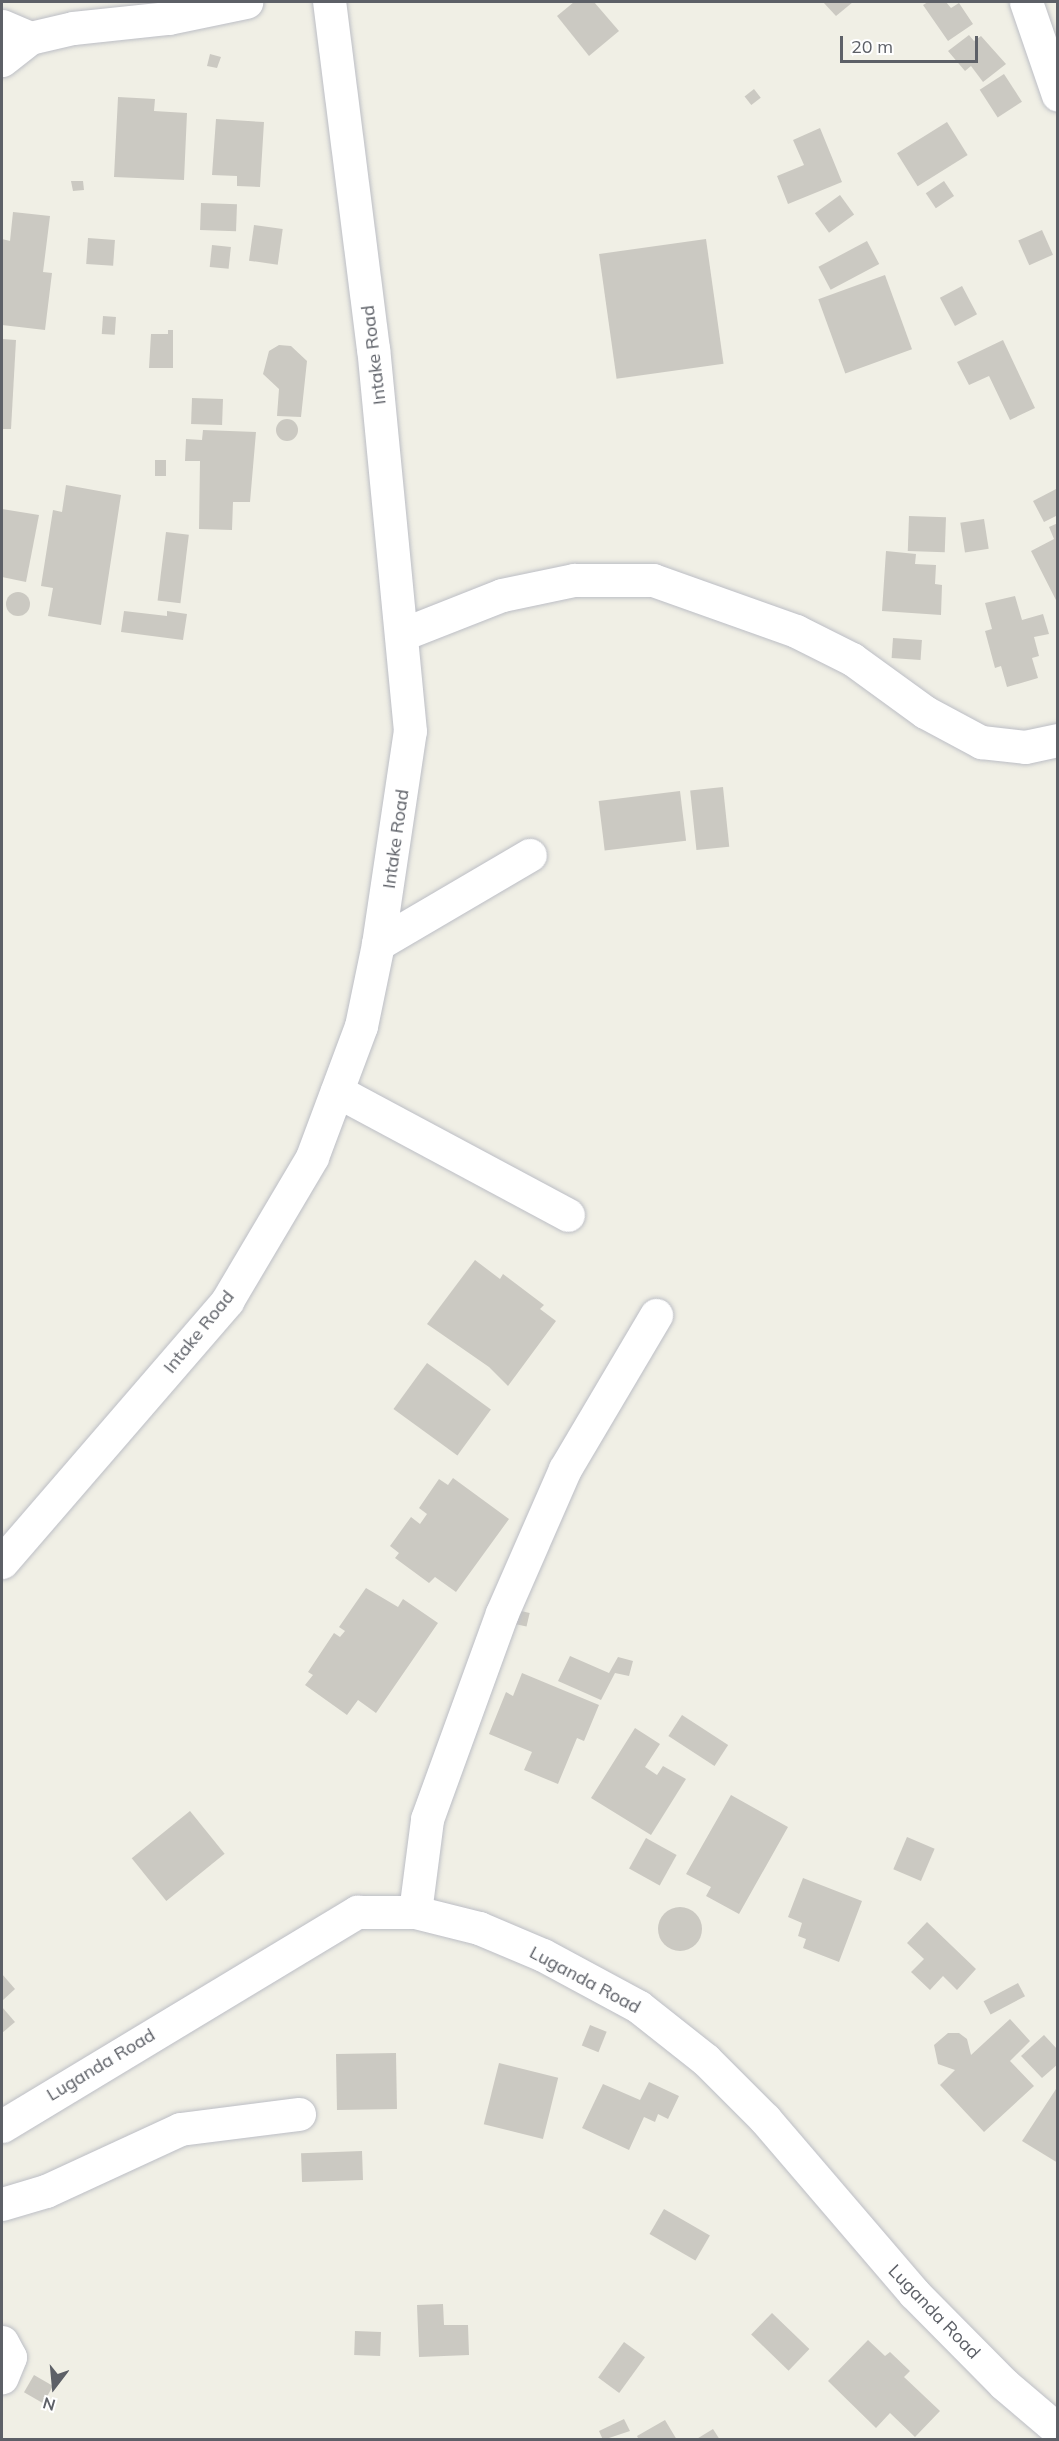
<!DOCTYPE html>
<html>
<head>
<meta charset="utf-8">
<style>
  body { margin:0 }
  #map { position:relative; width:1059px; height:2441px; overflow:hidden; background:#f0efe5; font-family:Mulish,sans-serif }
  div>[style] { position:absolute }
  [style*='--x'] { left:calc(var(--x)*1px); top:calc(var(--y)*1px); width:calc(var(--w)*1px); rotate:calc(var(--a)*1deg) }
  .building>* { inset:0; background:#cbc9c2; transform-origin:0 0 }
  .round { border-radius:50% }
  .roads { filter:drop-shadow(0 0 2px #bcbec5) drop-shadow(0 0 2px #bcbec5) }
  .minor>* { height:33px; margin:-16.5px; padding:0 16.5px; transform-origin:16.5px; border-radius:16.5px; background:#fff }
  span { translate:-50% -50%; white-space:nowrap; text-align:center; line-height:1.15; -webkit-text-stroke:4.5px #fff; paint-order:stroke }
  .street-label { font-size:18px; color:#5d6067 }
  .frame { position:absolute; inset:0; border:3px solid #5d6067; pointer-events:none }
  .north { position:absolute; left:24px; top:2357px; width:60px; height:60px; -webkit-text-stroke:4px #fff; paint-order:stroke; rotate:196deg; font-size:16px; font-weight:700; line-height:24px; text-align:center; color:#5d6067 }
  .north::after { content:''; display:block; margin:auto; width:21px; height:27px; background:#5d6067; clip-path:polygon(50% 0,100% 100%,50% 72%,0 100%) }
  .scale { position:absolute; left:840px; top:36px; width:138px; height:27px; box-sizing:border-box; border:3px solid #5d6067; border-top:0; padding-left:8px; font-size:18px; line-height:21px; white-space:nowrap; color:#5d6067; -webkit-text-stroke:4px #fff; paint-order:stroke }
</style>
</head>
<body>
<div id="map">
  <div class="building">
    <div style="clip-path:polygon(574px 2px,594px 2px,619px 31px,589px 56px,557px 16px)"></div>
    <div style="clip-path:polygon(823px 2px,853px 2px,836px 16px)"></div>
    <div style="clip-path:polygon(928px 2px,946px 2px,951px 8px,959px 3px,973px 24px,948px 41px,923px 5px)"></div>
    <div style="clip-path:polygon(969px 35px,974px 41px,981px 36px,1006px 64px,983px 82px,971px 66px,965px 71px,948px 51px)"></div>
    <div style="clip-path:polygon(210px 54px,221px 57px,217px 68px,207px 66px)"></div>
    <div style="left:1004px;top:74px;width:33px;height:29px;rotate:57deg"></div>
    <div style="left:754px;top:89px;width:11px;height:12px;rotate:52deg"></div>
    <div style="clip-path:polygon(118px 97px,155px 99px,154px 111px,187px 113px,184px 180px,114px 177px)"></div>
    <div style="clip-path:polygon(216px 119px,264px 122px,260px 187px,237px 186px,237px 176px,212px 175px)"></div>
    <div style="left:947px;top:122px;width:39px;height:59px;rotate:58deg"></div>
    <div style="clip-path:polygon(820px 128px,842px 182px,788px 204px,777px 176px,804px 165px,793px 140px)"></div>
    <div style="clip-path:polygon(71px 181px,83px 181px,84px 190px,73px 191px)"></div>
    <div style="left:944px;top:181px;width:18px;height:22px;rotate:56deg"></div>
    <div style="left:840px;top:195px;width:24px;height:31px;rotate:54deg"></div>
    <div style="left:201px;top:203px;width:36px;height:27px;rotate:2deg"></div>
    <div style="clip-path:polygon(13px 212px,50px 216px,43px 272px,52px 273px,45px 330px,2px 325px,2px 239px,10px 241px)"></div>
    <div style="left:254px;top:225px;width:29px;height:36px;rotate:8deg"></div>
    <div style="left:1042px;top:230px;width:27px;height:26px;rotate:66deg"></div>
    <div style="left:88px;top:238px;width:27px;height:26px;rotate:4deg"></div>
    <div style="left:706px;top:239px;width:126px;height:108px;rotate:82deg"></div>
    <div style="left:867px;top:241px;width:26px;height:55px;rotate:62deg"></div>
    <div style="left:212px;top:245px;width:19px;height:22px;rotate:6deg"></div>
    <div style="left:885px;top:275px;width:79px;height:71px;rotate:70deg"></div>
    <div style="left:962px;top:286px;width:32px;height:25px;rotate:62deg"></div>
    <div style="left:103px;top:316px;width:13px;height:18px;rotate:4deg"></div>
    <div style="clip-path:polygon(168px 330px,173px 330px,173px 368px,149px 368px,151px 334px,168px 334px)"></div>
    <div style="clip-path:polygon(2px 339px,16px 340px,11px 429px,2px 429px)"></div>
    <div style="clip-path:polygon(1003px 340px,1035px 408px,1010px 420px,989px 376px,969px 385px,957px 362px)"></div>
    <div style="clip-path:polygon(279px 345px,291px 346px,307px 361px,301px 417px,277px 416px,279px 389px,263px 374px,269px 351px)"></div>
    <div style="left:192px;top:398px;width:31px;height:26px;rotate:2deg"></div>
    <div class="round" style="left:276px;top:419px;width:22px;height:22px"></div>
    <div style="clip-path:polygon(203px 430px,256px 432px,250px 502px,233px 502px,232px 530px,199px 529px,200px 461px,185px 461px,186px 439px,202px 440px)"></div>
    <div style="left:155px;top:460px;width:11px;height:16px"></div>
    <div style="clip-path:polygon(66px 485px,121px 495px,101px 625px,48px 616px,53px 588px,41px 586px,53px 510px,62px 512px)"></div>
    <div style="clip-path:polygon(1058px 488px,1058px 515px,1044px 522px,1033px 501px)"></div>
    <div style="clip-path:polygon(2px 509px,39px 515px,26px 582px,2px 577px)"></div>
    <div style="left:909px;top:516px;width:37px;height:35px;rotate:2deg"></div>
    <div style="left:984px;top:519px;width:30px;height:24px;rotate:81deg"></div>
    <div style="clip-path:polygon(1058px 523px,1058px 604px,1031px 551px,1054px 539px,1049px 527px)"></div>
    <div style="left:166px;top:532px;width:23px;height:69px;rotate:7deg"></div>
    <div style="clip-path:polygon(886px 551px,916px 554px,915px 564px,936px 565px,935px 584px,942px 585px,941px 615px,882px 611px)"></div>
    <div class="round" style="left:6px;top:592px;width:24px;height:24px"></div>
    <div style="clip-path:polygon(1015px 596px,1022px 620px,1043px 614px,1049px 634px,1034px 637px,1039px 656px,1032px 658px,1038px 678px,1007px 687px,1001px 666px,995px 668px,985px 631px,992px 629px,985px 603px)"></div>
    <div style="clip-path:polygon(124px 611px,167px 616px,167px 611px,187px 614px,183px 640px,121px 632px)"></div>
    <div style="left:893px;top:638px;width:29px;height:20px;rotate:4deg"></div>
    <div style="left:723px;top:787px;width:60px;height:33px;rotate:84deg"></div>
    <div style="left:680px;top:791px;width:50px;height:82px;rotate:83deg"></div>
    <div style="clip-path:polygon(475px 1260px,500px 1279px,503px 1274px,544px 1305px,540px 1309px,556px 1321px,508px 1386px,489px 1367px,427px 1324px)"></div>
    <div style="left:427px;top:1363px;width:79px;height:57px;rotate:36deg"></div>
    <div style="clip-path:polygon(453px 1478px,509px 1519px,456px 1592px,435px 1577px,429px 1583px,395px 1558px,399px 1553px,390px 1546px,411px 1517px,420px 1524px,427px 1514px,419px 1508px,439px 1479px,448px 1485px)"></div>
    <div style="clip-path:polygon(366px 1588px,398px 1607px,403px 1599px,438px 1623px,376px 1713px,358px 1700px,347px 1715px,305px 1685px,313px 1675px,308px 1672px,334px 1633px,340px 1637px,345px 1631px,339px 1627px)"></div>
    <div style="left:517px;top:1610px;width:13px;height:14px;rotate:13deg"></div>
    <div style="clip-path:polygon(570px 1656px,609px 1673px,618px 1657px,633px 1661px,629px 1676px,615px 1673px,601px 1700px,558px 1681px)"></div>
    <div style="clip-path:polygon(522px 1673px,599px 1705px,584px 1741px,577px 1738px,558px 1784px,524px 1770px,532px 1752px,489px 1734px,506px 1692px,513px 1696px)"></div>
    <div style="left:682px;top:1715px;width:55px;height:25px;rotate:33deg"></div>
    <div style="clip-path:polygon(635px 1728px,660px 1744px,645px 1767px,657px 1775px,663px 1766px,686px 1779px,651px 1835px,591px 1798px)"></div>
    <div style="clip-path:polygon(731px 1795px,788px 1827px,739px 1914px,706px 1896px,711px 1887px,686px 1874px)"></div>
    <div style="left:190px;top:1811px;width:55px;height:75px;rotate:51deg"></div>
    <div style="left:907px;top:1837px;width:30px;height:35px;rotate:23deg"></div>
    <div style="left:646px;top:1838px;width:35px;height:35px;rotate:29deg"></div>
    <div style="clip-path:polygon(803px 1878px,862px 1901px,839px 1962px,803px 1948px,806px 1939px,798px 1936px,802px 1923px,788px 1917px)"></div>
    <div class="round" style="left:658px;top:1907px;width:44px;height:44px"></div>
    <div style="clip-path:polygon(927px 1922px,976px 1969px,957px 1990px,943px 1976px,930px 1990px,911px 1972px,924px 1959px,907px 1943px)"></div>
    <div style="clip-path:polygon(2px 1974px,15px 1989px,2px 2001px)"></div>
    <div style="left:1018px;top:1983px;width:15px;height:39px;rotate:62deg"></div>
    <div style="clip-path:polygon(2px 2007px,15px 2022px,2px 2033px)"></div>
    <div style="clip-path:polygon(1010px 2019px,1030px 2041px,1010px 2061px,1034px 2086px,984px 2132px,940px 2085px,955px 2070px,938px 2064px,934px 2045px,948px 2033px,959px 2033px,967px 2039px,971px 2055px)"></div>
    <div style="left:590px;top:2025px;width:18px;height:22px;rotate:22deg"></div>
    <div style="clip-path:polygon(1044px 2035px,1058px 2050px,1058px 2064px,1042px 2078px,1021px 2056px)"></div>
    <div style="left:396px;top:2053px;width:56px;height:60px;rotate:89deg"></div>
    <div style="left:499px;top:2063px;width:61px;height:63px;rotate:14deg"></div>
    <div style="clip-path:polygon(649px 2082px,679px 2096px,668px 2119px,658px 2114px,655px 2122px,644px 2117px,629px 2150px,582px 2128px,603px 2084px,640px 2100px)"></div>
    <div style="clip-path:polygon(1058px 2086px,1058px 2163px,1022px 2141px)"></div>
    <div style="left:362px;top:2151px;width:29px;height:61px;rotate:88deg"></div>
    <div style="left:664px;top:2209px;width:53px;height:29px;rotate:30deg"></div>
    <div style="clip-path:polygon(443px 2304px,444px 2325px,468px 2325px,469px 2355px,419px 2357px,417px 2305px)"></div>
    <div style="left:772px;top:2313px;width:52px;height:30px;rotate:44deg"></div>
    <div style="left:355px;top:2331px;width:26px;height:24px;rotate:2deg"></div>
    <div style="clip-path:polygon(868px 2340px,885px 2356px,890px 2352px,910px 2371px,904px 2377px,940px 2411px,915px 2437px,890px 2413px,876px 2428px,828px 2381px)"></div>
    <div style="left:624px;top:2342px;width:26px;height:44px;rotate:36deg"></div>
    <div style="left:34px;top:2375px;width:22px;height:20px;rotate:30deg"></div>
    <div style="clip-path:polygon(624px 2419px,630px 2431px,603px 2440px,599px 2431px)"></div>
    <div style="clip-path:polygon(665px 2420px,677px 2440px,639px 2440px,637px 2436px)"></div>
    <div style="clip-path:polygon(713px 2429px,720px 2440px,695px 2440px)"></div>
  </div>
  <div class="roads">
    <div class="minor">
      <div style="--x:1026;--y:2;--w:98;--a:71"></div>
      <div style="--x:2;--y:26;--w:30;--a:23"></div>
      <div style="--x:2;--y:60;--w:36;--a:-38"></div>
      <div style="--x:30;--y:38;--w:44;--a:-13.1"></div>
      <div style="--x:73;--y:28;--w:96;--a:-6"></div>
      <div style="--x:168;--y:18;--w:80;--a:-11.6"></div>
      <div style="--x:403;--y:634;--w:106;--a:-21.5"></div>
      <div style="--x:502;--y:595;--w:74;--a:-11.8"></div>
      <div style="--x:574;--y:580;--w:79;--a:0"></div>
      <div style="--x:653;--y:580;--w:152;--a:19.6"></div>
      <div style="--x:796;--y:631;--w:63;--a:26.6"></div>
      <div style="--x:852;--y:659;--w:90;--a:36"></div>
      <div style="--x:925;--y:712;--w:64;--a:28.2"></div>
      <div style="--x:981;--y:742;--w:44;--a:6.5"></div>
      <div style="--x:1025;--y:747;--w:34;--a:-12"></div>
      <div style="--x:378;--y:944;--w:176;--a:-30.4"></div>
      <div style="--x:337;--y:1091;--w:262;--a:28.2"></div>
      <div style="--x:2;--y:1562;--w:345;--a:-49.2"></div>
      <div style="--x:227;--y:1301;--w:167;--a:-59.4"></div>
      <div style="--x:312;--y:1157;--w:140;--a:-69.5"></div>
      <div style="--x:361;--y:1026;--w:84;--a:-78.3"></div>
      <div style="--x:378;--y:944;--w:215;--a:-81.5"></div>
      <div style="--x:410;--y:731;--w:384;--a:-95.5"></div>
      <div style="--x:373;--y:349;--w:350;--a:-97.2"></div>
      <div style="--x:415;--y:1912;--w:94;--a:-82.6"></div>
      <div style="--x:427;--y:1819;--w:219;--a:-70"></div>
      <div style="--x:502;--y:1613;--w:157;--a:-66.4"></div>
      <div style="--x:565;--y:1469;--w:179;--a:-59.4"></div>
      <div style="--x:2;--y:2126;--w:415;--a:-31.1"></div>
      <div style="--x:357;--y:1912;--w:58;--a:0"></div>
      <div style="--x:415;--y:1912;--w:66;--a:14"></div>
      <div style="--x:479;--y:1928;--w:69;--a:22.9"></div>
      <div style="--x:543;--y:1955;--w:109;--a:28.4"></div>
      <div style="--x:639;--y:2007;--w:85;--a:38.3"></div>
      <div style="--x:706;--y:2060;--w:83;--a:45"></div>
      <div style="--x:765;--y:2119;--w:229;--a:49.4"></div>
      <div style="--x:914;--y:2293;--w:128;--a:45.3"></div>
      <div style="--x:1004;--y:2384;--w:71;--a:40.4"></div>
      <div style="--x:2;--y:2204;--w:46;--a:-16.5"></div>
      <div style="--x:46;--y:2191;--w:148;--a:-24.8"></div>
      <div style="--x:180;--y:2129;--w:120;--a:-7.2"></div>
      <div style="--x:2;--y:2342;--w:17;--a:62"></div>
      <div style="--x:10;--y:2357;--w:22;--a:112"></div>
    </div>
  </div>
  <div class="street-label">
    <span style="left:374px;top:355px;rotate:-97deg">Intake Road</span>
    <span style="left:396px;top:839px;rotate:-82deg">Intake Road</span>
    <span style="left:199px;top:1332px;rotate:-51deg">Intake Road</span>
    <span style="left:585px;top:1980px;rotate:28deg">Luganda Road</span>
    <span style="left:101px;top:2065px;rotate:-31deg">Luganda Road</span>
    <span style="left:934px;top:2312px;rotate:46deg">Luganda Road</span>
  </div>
  <div class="frame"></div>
  <div class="north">N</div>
  <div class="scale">20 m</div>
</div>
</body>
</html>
